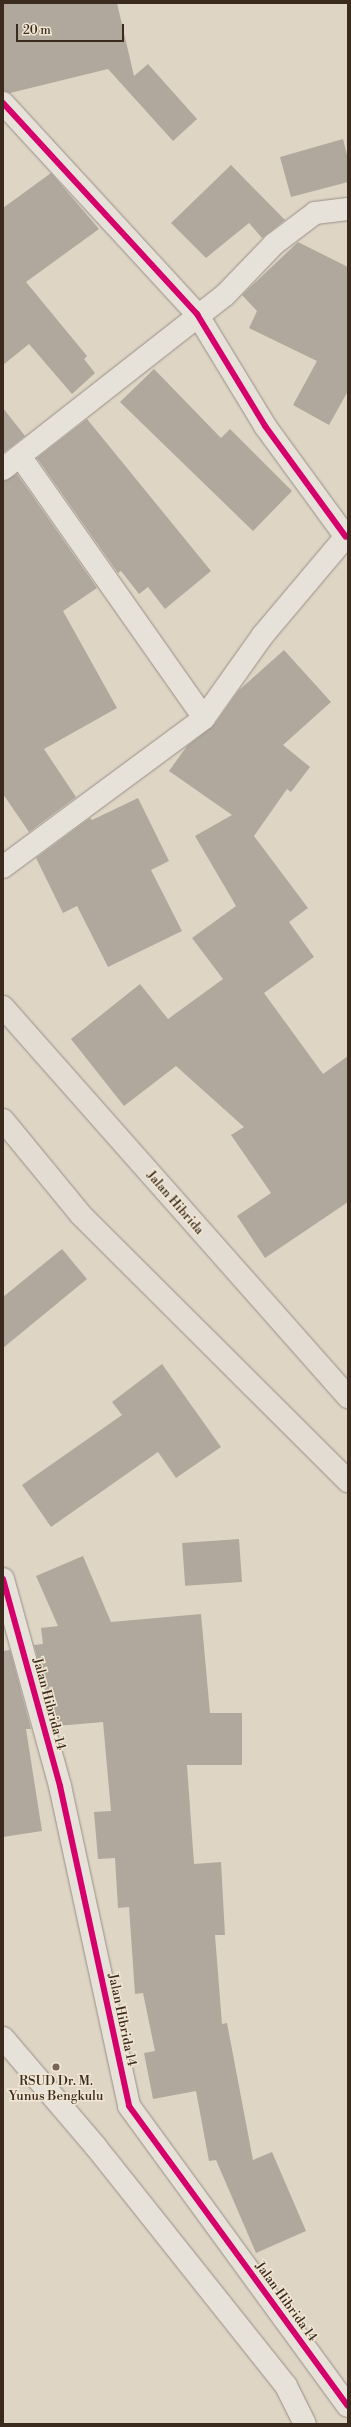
<!DOCTYPE html>
<html>
<head>
<meta charset="utf-8">
<style>
  body { margin:0 }
  #map { position:relative; width:351px; height:2427px; overflow:hidden; background:#dfd5c5; font-family:"Libre Bodoni",serif }
  div>[style] { position:absolute }
  [style*='--x'] { left:calc(var(--x)*1px); top:calc(var(--y)*1px); width:calc(var(--w)*1px); rotate:calc(var(--a)*1deg) }
  .building>* { inset:0; background:#b0a89d; transform-origin:0 0 }
  .roads { filter:drop-shadow(0 0 1px #978f85) drop-shadow(0 0 1px #978f85) }
  .minor>* { height:22px; margin:-11px; padding:0 11px; transform-origin:11px; border-radius:11px; background:#e6e1d9 }
  .major>* { height:22px; margin:-11px; padding:0 11px; transform-origin:11px; border-radius:11px; background:#e2dcd2 }
  .cycleway>* { height:6px; margin:-3px; padding:0 3px; transform-origin:3px; border-radius:3px; background:#d6006c }
  .dots>* { width:11px; height:11px; translate:-50% -50%; box-sizing:border-box; border:2px solid #f1e6d2; border-radius:50% }
  span { translate:-50% -50%; white-space:nowrap; text-align:center; line-height:1.15; -webkit-text-stroke:3px #f1e6d2; paint-order:stroke }
  .street-label { font-size:13px; color:#3b2b1f }
  .poi-label { font-size:13px; color:#3b2b1f }
  .frame { position:absolute; inset:0; border:4px solid #3b2b1f; pointer-events:none }
  .scale { position:absolute; left:16px; top:24px; width:108px; height:18px; box-sizing:border-box; border:2px solid #3b2b1f; border-top:0; padding-left:5px; font-size:12px; line-height:14px; white-space:nowrap; color:#3b2b1f; -webkit-text-stroke:3px #f1e6d2; paint-order:stroke }
</style>
</head>
<body>
<div id="map">
  <div class="building">
    <div style="clip-path:polygon(3px 3px,117px 3px,134px 76px,148px 64px,197px 119px,173px 141px,108px 69px,10px 93px,3px 91px)"></div>
    <div style="clip-path:polygon(343px 139px,348px 159px,348px 182px,291px 197px,280px 157px)"></div>
    <div style="clip-path:polygon(231px 165px,285px 220px,262px 238px,249px 223px,206px 258px,171px 223px)"></div>
    <div style="clip-path:polygon(51px 173px,99px 229px,26px 282px,87px 356px,84px 359px,95px 373px,72px 394px,29px 344px,3px 365px,3px 208px)"></div>
    <div style="clip-path:polygon(298px 242px,348px 267px,348px 391px,329px 425px,293px 405px,317px 361px,249px 328px,257px 311px,242px 295px)"></div>
    <div style="clip-path:polygon(154px 369px,221px 438px,230px 429px,292px 491px,253px 531px,120px 402px)"></div>
    <div style="clip-path:polygon(3px 408px,25px 436px,3px 453px)"></div>
    <div style="clip-path:polygon(87px 419px,211px 571px,165px 609px,148px 587px,139px 594px,121px 571px,118px 573px,37px 458px)"></div>
    <div style="clip-path:polygon(17px 474px,97px 588px,63px 611px,117px 708px,44px 749px,76px 797px,29px 832px,3px 794px,3px 481px)"></div>
    <div style="clip-path:polygon(284px 650px,331px 702px,283px 745px,310px 767px,291px 792px,287px 789px,254px 836px,308px 908px,289px 922px,314px 957px,264px 993px,323px 1074px,348px 1056px,348px 1202px,265px 1258px,237px 1216px,271px 1193px,231px 1135px,244px 1127px,176px 1066px,124px 1106px,71px 1039px,140px 984px,168px 1019px,223px 979px,192px 938px,236px 906px,195px 836px,232px 815px,169px 771px,187px 746px,214px 725px,239px 690px)"></div>
    <div style="clip-path:polygon(138px 798px,169px 861px,151px 870px,182px 931px,108px 967px,77px 906px,63px 913px,36px 858px,90px 818px,92px 820px)"></div>
    <div style="clip-path:polygon(62px 1249px,87px 1279px,3px 1348px,3px 1297px)"></div>
    <div style="clip-path:polygon(162px 1364px,221px 1447px,176px 1478px,158px 1452px,51px 1527px,22px 1485px,122px 1415px,112px 1402px)"></div>
    <div style="left:239px;top:1539px;width:43px;height:57px;rotate:86deg"></div>
    <div style="clip-path:polygon(83px 1556px,111px 1622px,201px 1614px,210px 1713px,242px 1713px,242px 1765px,187px 1765px,194px 1864px,221px 1862px,225px 1935px,215px 1935px,222px 2024px,227px 2023px,253px 2160px,272px 2152px,306px 2231px,256px 2253px,216px 2160px,209px 2161px,196px 2091px,153px 2099px,144px 2053px,155px 2051px,143px 1993px,135px 1994px,129px 1907px,118px 1908px,115px 1858px,98px 1859px,94px 1812px,111px 1811px,103px 1722px,57px 1726px,34px 1645px,43px 1644px,41px 1628px,58px 1626px,36px 1576px)"></div>
    <div style="clip-path:polygon(10px 1650px,31px 1729px,26px 1729px,42px 1831px,3px 1837px,3px 1651px)"></div>
  </div>
  <div class="roads">
    <div class="minor">
      <div style="--x:3;--y:103;--w:287;--a:47.4"></div>
      <div style="--x:197;--y:314;--w:131;--a:58.7"></div>
      <div style="--x:265;--y:426;--w:137;--a:53.9"></div>
      <div style="--x:20;--y:456;--w:320;--a:54.9"></div>
      <div style="--x:3;--y:469;--w:282;--a:-38.1"></div>
      <div style="--x:225;--y:295;--w:71;--a:-46.1"></div>
      <div style="--x:274;--y:244;--w:51;--a:-37.1"></div>
      <div style="--x:315;--y:213;--w:33;--a:-7"></div>
      <div style="--x:3;--y:867;--w:250;--a:-36.5"></div>
      <div style="--x:204;--y:718;--w:102;--a:-54.6"></div>
      <div style="--x:263;--y:635;--w:132;--a:-49.9"></div>
      <div style="--x:3;--y:1579;--w:215;--a:74.6"></div>
      <div style="--x:60;--y:1786;--w:327;--a:77.8"></div>
      <div style="--x:129;--y:2106;--w:371;--a:53.9"></div>
      <div style="--x:3;--y:2038;--w:143;--a:49.5"></div>
      <div style="--x:96;--y:2147;--w:305;--a:51.5"></div>
      <div style="--x:286;--y:2386;--w:42;--a:63.4"></div>
    </div>
    <div class="major">
      <div style="--x:3;--y:1007;--w:521;--a:48.5"></div>
      <div style="--x:3;--y:1120;--w:123;--a:50.6"></div>
      <div style="--x:81;--y:1215;--w:377;--a:44.9"></div>
    </div>
  </div>
  <div class="cycleway">
    <div style="--x:3;--y:103;--w:287;--a:47.4"></div>
    <div style="--x:197;--y:314;--w:131;--a:58.7"></div>
    <div style="--x:265;--y:426;--w:137;--a:53.9"></div>
    <div style="--x:3;--y:1579;--w:215;--a:74.6"></div>
    <div style="--x:60;--y:1786;--w:327;--a:77.8"></div>
    <div style="--x:129;--y:2106;--w:371;--a:53.9"></div>
  </div>
  <div class="dots">
    <div style="left:56px;top:2067px;background:#746659"></div>
  </div>
  <div class="street-label">
    <span style="left:175px;top:1203px;rotate:49deg">Jalan Hibrida</span>
    <span style="left:49px;top:1704px;rotate:75deg">Jalan Hibrida 14</span>
    <span style="left:122px;top:2020px;rotate:78deg">Jalan Hibrida 14</span>
    <span style="left:286px;top:2302px;rotate:54deg">Jalan Hibrida 14</span>
  </div>
  <div class="poi-label">
    <span style="left:56px;top:2089px">RSUD Dr. M.<br>Yunus Bengkulu</span>
  </div>
  <div class="frame"></div>
  <div class="scale">20 m</div>
</div>
</body>
</html>
